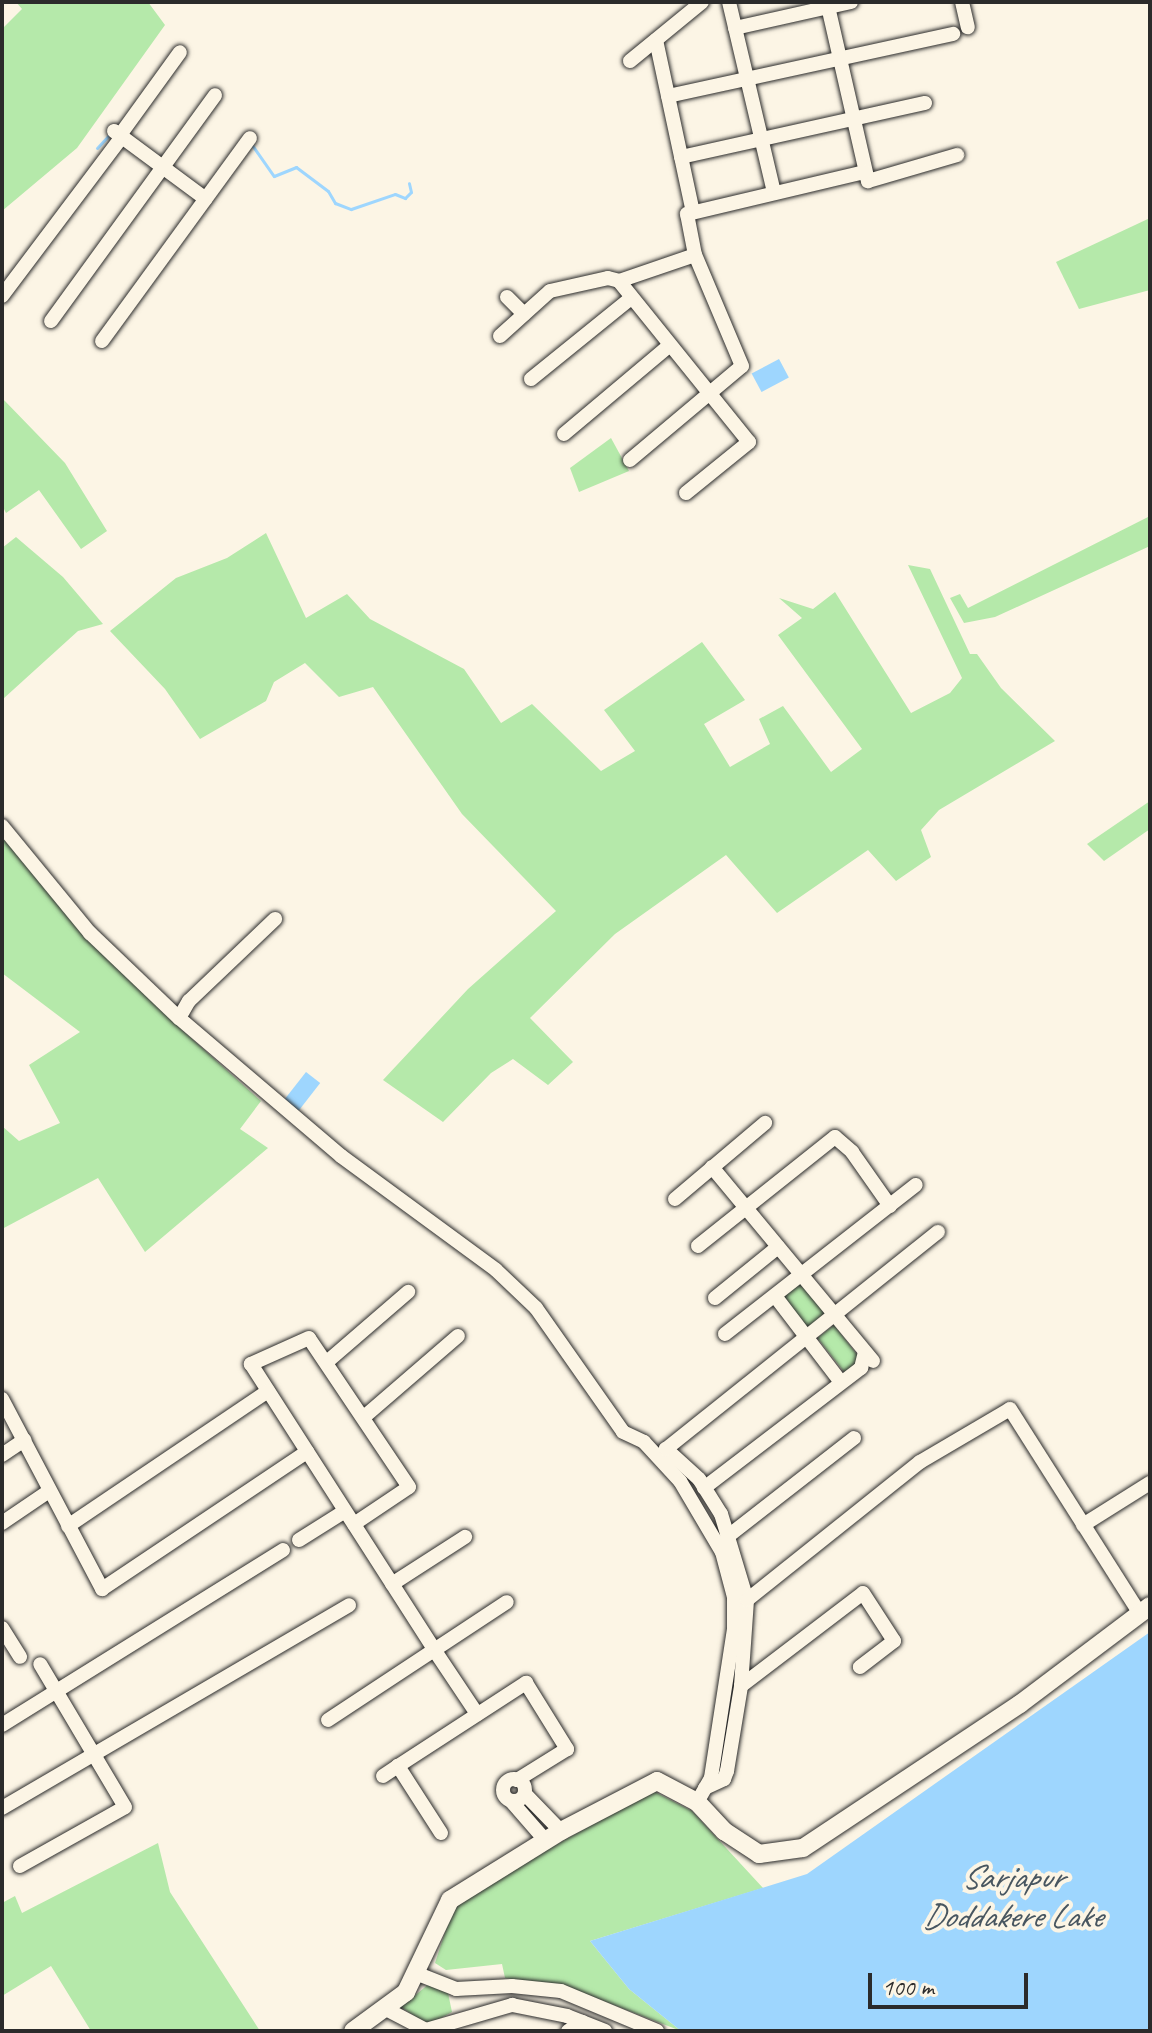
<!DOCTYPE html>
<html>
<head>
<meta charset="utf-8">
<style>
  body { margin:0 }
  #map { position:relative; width:1152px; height:2033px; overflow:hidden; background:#fcf5e5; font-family:Caveat,sans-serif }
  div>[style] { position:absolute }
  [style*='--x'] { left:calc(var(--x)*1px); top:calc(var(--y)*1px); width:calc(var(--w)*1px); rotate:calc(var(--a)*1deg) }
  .green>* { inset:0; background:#b5e9aa; transform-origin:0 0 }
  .water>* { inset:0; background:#9ed6fe; transform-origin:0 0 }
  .stream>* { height:3px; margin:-1.5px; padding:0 1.5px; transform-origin:1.5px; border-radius:1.5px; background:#9ed6fe }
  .roads { filter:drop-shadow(0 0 2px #2b2b2b) drop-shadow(0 0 2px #2b2b2b) }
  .minor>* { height:14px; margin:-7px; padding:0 7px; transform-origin:7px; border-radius:7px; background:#fcf5e5 }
  .minor>.ring { margin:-7px; padding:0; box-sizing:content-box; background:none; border:14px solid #fcf5e5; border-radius:50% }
  .major>* { height:18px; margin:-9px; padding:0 9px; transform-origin:9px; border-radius:9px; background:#fcf5e5 }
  span { translate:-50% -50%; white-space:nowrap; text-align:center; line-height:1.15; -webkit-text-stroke:8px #fcf5e5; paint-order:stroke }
  .water-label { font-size:34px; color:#485660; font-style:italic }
  .frame { position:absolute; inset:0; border:4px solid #2b2b2b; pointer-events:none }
  .scale { position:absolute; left:868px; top:1973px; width:160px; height:36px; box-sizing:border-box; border:4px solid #2b2b2b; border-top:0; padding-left:10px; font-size:24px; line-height:28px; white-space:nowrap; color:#2b2b2b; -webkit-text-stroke:6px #fcf5e5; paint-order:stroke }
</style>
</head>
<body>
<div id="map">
  <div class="green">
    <div style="clip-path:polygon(16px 2px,148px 2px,165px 25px,77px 148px,2px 211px,2px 29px,22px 9px)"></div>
    <div style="clip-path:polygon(1150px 218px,1150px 290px,1079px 309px,1056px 262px)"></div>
    <div style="clip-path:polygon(2px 398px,65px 463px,107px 531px,81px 549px,39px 490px,6px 513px,2px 505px)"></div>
    <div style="clip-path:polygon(611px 438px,629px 471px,579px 492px,570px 468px)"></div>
    <div style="clip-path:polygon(1150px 516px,1150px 546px,995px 617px,964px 623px,950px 598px,960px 594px,968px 608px)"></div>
    <div style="clip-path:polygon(266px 533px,306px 618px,347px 594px,370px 619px,464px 669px,501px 723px,532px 704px,601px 771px,635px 751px,604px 710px,702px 642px,745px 700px,704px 724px,730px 767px,770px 744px,759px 719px,783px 706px,831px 772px,862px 749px,778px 635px,802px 618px,779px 598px,813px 609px,835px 592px,911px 713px,950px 693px,962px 678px,908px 565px,930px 569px,970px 654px,977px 654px,1001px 688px,1055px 741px,939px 810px,921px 830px,931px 857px,896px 881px,868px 850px,777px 913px,726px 855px,615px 934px,530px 1018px,573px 1062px,548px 1085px,513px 1059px,491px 1073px,443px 1122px,383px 1080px,468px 989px,556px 911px,462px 814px,373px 687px,339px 697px,305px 663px,274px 682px,266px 701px,200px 739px,165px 689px,110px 631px,176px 578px,227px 558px)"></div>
    <div style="clip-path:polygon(16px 537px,63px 577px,103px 624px,78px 631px,3px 699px,2px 548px)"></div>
    <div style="clip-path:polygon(1150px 801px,1150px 829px,1104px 861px,1087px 844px)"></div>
    <div style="clip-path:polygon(2px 835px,181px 1029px,261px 1101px,240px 1129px,268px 1148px,145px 1252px,98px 1178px,2px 1229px,2px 1126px,19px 1141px,60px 1123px,29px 1065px,80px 1032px,2px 973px)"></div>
    <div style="left:802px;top:1282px;width:43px;height:23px;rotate:53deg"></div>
    <div style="left:834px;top:1325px;width:51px;height:21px;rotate:52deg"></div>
    <div style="clip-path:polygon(653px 1791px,692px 1811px,763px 1888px,590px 1941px,629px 1989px,681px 2031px,570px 1988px,505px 1978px,502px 1964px,446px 1970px,435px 1963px,451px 1914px,464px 1896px)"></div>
    <div style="clip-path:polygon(158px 1843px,170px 1892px,260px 2031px,91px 2031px,51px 1966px,2px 1996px,2px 1903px,15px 1896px,22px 1913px)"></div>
    <div style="clip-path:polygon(430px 1983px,448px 1993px,452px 2012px,428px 2025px,401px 2007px)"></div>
  </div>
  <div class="water">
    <div style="left:779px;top:359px;width:21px;height:31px;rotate:62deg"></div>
    <div style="left:306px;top:1072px;width:18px;height:35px;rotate:38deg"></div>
    <div style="clip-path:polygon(1150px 1632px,1150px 2031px,681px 2031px,629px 1989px,590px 1941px,807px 1874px)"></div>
  </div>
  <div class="stream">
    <div style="--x:252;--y:145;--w:38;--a:55"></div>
    <div style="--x:274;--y:176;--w:24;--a:-22"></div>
    <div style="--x:296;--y:167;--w:40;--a:37"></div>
    <div style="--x:328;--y:191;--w:14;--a:60"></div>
    <div style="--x:335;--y:203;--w:17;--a:21"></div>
    <div style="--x:351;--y:209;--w:46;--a:-18.8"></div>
    <div style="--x:395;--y:194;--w:11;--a:22"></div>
    <div style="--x:405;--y:198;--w:8;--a:-45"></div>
    <div style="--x:411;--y:192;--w:9;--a:-103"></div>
    <div style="--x:97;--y:148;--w:18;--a:-47"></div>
  </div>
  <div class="roads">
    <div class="minor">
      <div style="--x:729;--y:2;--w:196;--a:76.7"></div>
      <div style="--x:827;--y:2;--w:184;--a:77.1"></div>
      <div style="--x:868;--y:181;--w:93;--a:-16.3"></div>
      <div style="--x:962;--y:2;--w:26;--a:77"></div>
      <div style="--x:735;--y:28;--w:119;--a:-12.6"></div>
      <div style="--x:656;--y:40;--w:176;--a:77.9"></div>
      <div style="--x:630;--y:61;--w:93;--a:-39.3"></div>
      <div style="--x:668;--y:96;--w:292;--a:-12.3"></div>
      <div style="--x:114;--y:131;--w:114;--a:36.5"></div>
      <div style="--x:120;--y:135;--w:102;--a:-54.1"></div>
      <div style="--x:681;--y:157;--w:250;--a:-12.5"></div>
      <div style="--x:619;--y:281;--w:207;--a:51.1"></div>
      <div style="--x:749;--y:442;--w:81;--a:141"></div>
      <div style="--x:2;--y:296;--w:199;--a:-53"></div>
      <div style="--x:507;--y:297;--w:24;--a:45"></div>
      <div style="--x:51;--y:321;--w:279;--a:-54"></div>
      <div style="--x:500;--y:336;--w:67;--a:-42"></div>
      <div style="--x:550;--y:291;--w:59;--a:-12.6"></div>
      <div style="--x:608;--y:278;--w:11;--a:15"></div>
      <div style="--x:619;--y:281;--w:80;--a:-18.9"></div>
      <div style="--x:102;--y:341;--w:251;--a:-53.9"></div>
      <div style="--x:531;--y:379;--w:129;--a:-39"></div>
      <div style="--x:564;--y:434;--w:137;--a:-40"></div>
      <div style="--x:630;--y:460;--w:146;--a:-40"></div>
      <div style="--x:742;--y:366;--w:121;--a:-112.9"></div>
      <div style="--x:695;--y:255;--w:42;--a:-101"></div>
      <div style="--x:687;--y:214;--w:183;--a:-13.3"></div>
      <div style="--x:2;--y:826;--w:139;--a:50.6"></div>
      <div style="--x:90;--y:933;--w:123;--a:43.7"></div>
      <div style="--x:179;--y:1018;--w:213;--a:40.4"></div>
      <div style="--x:341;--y:1156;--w:192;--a:36.3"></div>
      <div style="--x:496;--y:1270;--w:55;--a:43.5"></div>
      <div style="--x:536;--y:1308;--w:151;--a:54.9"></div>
      <div style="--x:623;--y:1432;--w:23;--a:25"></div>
      <div style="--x:644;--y:1442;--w:53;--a:47.3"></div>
      <div style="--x:680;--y:1481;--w:82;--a:59.4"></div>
      <div style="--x:722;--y:1552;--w:47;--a:75.1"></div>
      <div style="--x:734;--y:1597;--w:32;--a:90"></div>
      <div style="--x:734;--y:1629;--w:151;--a:98.8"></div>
      <div style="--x:711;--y:1778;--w:28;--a:120"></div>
      <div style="--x:179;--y:1018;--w:20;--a:-60"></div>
      <div style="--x:189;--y:1001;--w:119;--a:-43.6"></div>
      <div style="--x:712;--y:1167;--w:252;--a:50.3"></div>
      <div style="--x:675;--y:1199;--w:118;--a:-40.2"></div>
      <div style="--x:698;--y:1246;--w:175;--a:-38.5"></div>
      <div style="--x:835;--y:1137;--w:23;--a:41"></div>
      <div style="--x:852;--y:1152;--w:66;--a:54.9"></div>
      <div style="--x:775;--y:1296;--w:107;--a:52.6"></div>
      <div style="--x:715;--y:1298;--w:81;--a:-39"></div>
      <div style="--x:725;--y:1334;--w:242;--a:-38"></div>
      <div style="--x:328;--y:1361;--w:106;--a:-40.8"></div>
      <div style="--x:2;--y:1399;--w:215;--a:62.2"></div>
      <div style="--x:102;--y:1589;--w:247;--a:-33.8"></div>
      <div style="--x:364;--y:1417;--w:124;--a:-40.8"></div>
      <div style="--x:2;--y:1455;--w:27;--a:-34"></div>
      <div style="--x:704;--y:1488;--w:198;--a:-37.4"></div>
      <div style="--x:861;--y:1368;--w:16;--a:-76"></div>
      <div style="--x:2;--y:1523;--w:57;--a:-34.2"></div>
      <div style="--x:354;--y:1524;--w:66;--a:-33.9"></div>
      <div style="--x:409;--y:1487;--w:179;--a:-123.9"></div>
      <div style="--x:309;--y:1338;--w:64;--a:155.9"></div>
      <div style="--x:251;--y:1364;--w:341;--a:57.3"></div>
      <div style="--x:435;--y:1651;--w:76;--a:56.3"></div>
      <div style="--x:1083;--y:1525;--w:79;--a:-32.1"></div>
      <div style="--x:68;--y:1526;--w:241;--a:-34"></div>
      <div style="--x:727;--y:1537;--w:161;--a:-37.9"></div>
      <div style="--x:299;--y:1540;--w:54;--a:-32.2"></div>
      <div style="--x:392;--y:1584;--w:87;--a:-32.8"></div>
      <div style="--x:747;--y:1600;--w:90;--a:-106.8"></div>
      <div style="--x:721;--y:1514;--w:41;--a:-122.2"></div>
      <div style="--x:699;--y:1479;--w:45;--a:-137.7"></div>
      <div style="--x:666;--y:1449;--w:348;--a:-38.6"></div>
      <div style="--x:2;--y:1628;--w:34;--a:58"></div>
      <div style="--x:741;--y:1686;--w:153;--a:-37.3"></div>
      <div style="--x:863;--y:1593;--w:57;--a:57.1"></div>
      <div style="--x:894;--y:1641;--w:43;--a:142.6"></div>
      <div style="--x:328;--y:1720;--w:214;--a:-33.4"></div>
      <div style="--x:2;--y:1725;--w:331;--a:-31.9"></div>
      <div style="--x:383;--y:1776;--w:18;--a:-34"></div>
      <div class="ring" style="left:503px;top:1779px;width:8px;height:8px"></div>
      <div style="--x:705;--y:1788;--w:21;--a:-25"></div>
      <div style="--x:724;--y:1779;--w:9;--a:-69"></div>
      <div style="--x:727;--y:1771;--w:86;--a:-80.6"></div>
      <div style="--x:741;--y:1686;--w:86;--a:-86"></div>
      <div style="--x:747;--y:1600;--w:221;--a:-38.6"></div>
      <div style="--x:920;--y:1462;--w:104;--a:-30.5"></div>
      <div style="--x:1010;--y:1409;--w:243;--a:57.6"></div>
      <div style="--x:525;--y:1794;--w:52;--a:45.8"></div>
      <div style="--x:511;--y:1801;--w:52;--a:48.9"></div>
      <div style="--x:2;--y:1808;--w:402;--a:-30.3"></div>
      <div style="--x:441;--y:1833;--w:80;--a:-122.7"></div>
      <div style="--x:398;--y:1766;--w:153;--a:-33"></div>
      <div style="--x:526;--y:1683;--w:78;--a:58.2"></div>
      <div style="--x:567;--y:1749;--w:59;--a:148.2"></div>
      <div style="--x:20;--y:1866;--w:120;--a:-29.3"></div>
      <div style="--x:125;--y:1807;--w:166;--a:-120.7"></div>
      <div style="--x:418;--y:1974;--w:41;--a:21.5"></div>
      <div style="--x:456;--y:1989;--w:56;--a:-3.1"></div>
      <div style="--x:512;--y:1986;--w:49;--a:5.8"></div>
      <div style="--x:561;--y:1991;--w:104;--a:22.6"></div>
      <div style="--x:386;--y:2009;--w:45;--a:27.7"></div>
      <div style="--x:426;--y:2030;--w:90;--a:-16.2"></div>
      <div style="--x:512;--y:2005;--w:56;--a:11.3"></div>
      <div style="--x:567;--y:2016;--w:41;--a:21.5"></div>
      <div style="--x:568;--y:2031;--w:17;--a:-33"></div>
    </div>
    <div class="major">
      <div style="--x:353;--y:2031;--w:66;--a:-36.3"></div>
      <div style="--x:406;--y:1992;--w:102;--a:-64.4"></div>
      <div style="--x:450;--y:1900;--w:131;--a:-31.9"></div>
      <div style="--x:561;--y:1831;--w:108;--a:-27.5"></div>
      <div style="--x:657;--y:1781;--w:45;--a:27.7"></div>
      <div style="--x:697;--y:1802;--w:40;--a:47"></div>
      <div style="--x:724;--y:1831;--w:42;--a:33.3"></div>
      <div style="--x:759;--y:1854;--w:44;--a:-7.8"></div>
      <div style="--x:803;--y:1848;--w:260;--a:-33.6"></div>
      <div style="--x:1020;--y:1704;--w:163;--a:-37"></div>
    </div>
  </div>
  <div class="water-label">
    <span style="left:1012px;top:1896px">Sarjapur<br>Doddakere Lake</span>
  </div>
  <div class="frame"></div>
  <div class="scale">100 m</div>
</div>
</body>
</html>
